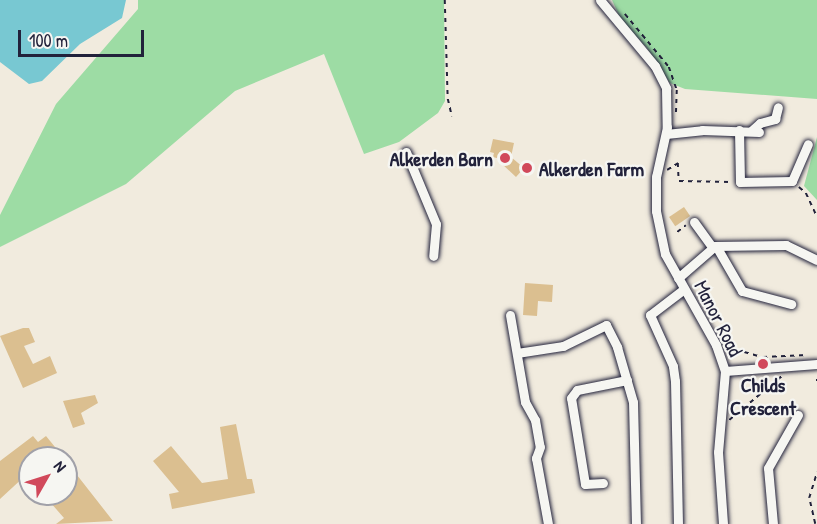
<!DOCTYPE html>
<html>
<head>
<meta charset="utf-8">
<style>
  body { margin:0 }
  #map { position:relative; width:817px; height:524px; overflow:hidden; background:#f1ebde; font-family:"Patrick Hand",sans-serif }
  div>[style] { position:absolute }
  [style*='--x'] { left:calc(var(--x)*1px); top:calc(var(--y)*1px); width:calc(var(--w)*1px); rotate:calc(var(--a)*1deg) }
  .green>* { inset:0; background:#9ddca4 }
  .water>* { inset:0; background:#78c8d2 }
  .building>* { inset:0; background:#dbbf90; transform-origin:0 0 }
  .path>* { height:1.5px; margin-top:-0.75px; transform-origin:0; background:repeating-linear-gradient(90deg,#22223b 0 4.5px,transparent 0 9px) }
  .roads { filter:drop-shadow(0 0 2px #22223b) drop-shadow(0 0 2px #22223b) }
  .minor>* { height:9px; margin:-4.5px; padding:0 4.5px; transform-origin:4.5px; border-radius:4.5px; background:#f6f6f2 }
  .dots>* { width:16px; height:16px; translate:-50% -50%; box-sizing:border-box; border:3px solid #f6f6f2; border-radius:50% }
  span { translate:-50% -50%; white-space:nowrap; text-align:center; line-height:1.15; -webkit-text-stroke:4.5px #f6f6f2; paint-order:stroke }
  .poi-label { font-size:20px; color:#22223b; font-weight:700 }
  .right { translate:-100% -50%; text-align:right }
  .left { translate:0 -50%; text-align:left }
  .street-label { font-size:20px; color:#22223b }
  .north { position:absolute; left:18px; top:446px; width:60px; height:60px; box-sizing:border-box; background:#f6f6f2; border:2px solid #a1a1a9; border-radius:50%; rotate:51deg; font-size:16px; font-weight:700; line-height:24px; text-align:center; color:#22223b }
  .north::after { content:''; display:block; margin:auto; width:21px; height:27px; background:#d1495b; clip-path:polygon(50% 0,100% 100%,50% 72%,0 100%) }
  .scale { position:absolute; left:18px; top:30px; width:126px; height:27px; box-sizing:border-box; border:3px solid #22223b; border-top:0; padding-left:8px; font-size:18px; line-height:21px; white-space:nowrap; color:#22223b; -webkit-text-stroke:4px #f6f6f2; paint-order:stroke }
</style>
</head>
<body>
<div id="map">
  <div class="green">
    <div style="clip-path:polygon(138px 0,444px 0,445px 101px,438px 113px,399px 142px,364px 154px,324px 54px,235px 91px,126px 184px,0 247px,0 215px,56px 104px,138px 9px)"></div>
    <div style="clip-path:polygon(612px 0,817px 0,817px 99px,685px 89px,670px 83px,647px 48px,621px 20px)"></div>
    <div style="clip-path:polygon(817px 137px,817px 200px,804px 186px)"></div>
  </div>
  <div class="water">
    <div style="clip-path:polygon(0 0,126px 0,122px 18px,80px 44px,42px 81px,29px 84px,0 62px)"></div>
  </div>
  <div class="building">
    <div style="clip-path:polygon(493px 139px,514px 143px,511px 157px,524px 168px,516px 177px,501px 163px,504px 160px,493px 157px,494px 153px,490px 152px)"></div>
    <div style="left:684px;top:207px;width:11px;height:18px;rotate:56deg"></div>
    <div style="clip-path:polygon(525px 283px,553px 285px,552px 302px,538px 301px,537px 316px,523px 315px)"></div>
    <div style="clip-path:polygon(23px 328px,29px 328px,35px 342px,24px 346px,33px 364px,50px 356px,57px 373px,23px 388px,0 336px)"></div>
    <div style="clip-path:polygon(95px 395px,98px 403px,81px 413px,85px 424px,73px 428px,63px 401px)"></div>
    <div style="clip-path:polygon(236px 424px,247px 479px,252px 479px,255px 493px,172px 509px,169px 494px,179px 492px,153px 461px,171px 446px,202px 483px,228px 479px,220px 427px)"></div>
    <div style="clip-path:polygon(33px 436px,38px 442px,46px 436px,64px 458px,30px 458px,30px 480px,26px 475px,0 499px,0 461px)"></div>
    <div style="clip-path:polygon(66px 461px,113px 521px,56px 524px,64px 518px,43px 494px,66px 494px)"></div>
  </div>
  <div class="path">
    <div style="--x:445;--y:0;--w:99;--a:88.3"></div>
    <div style="--x:448;--y:99;--w:18;--a:77"></div>
    <div style="--x:625;--y:14;--w:69;--a:50.3"></div>
    <div style="--x:669;--y:67;--w:24;--a:71"></div>
    <div style="--x:677;--y:90;--w:24;--a:92"></div>
    <div style="--x:667;--y:170;--w:13;--a:-32"></div>
    <div style="--x:678;--y:163;--w:18;--a:87"></div>
    <div style="--x:679;--y:181;--w:52;--a:1.1"></div>
    <div style="--x:799;--y:187;--w:9;--a:41"></div>
    <div style="--x:806;--y:193;--w:26;--a:65"></div>
    <div style="--x:677;--y:232;--w:11;--a:-38"></div>
    <div style="--x:727;--y:347;--w:37;--a:16"></div>
    <div style="--x:763;--y:357;--w:44;--a:-2.6"></div>
    <div style="--x:816;--y:380;--w:1;--a:0"></div>
    <div style="--x:729;--y:420;--w:70;--a:-39.8"></div>
    <div style="--x:815;--y:524;--w:27;--a:-103"></div>
    <div style="--x:809;--y:498;--w:27;--a:-73"></div>
  </div>
  <div class="roads">
    <div class="minor">
      <div style="--x:600;--y:0;--w:86;--a:50.2"></div>
      <div style="--x:655;--y:66;--w:25;--a:63"></div>
      <div style="--x:666;--y:88;--w:39;--a:89"></div>
      <div style="--x:667;--y:127;--w:51;--a:102.4"></div>
      <div style="--x:656;--y:177;--w:34;--a:90"></div>
      <div style="--x:656;--y:211;--w:44;--a:78.2"></div>
      <div style="--x:665;--y:254;--w:104;--a:60.7"></div>
      <div style="--x:716;--y:345;--w:28;--a:71"></div>
      <div style="--x:725;--y:371;--w:81;--a:94.9"></div>
      <div style="--x:718;--y:452;--w:72;--a:86"></div>
      <div style="--x:739;--y:130;--w:52;--a:88.9"></div>
      <div style="--x:740;--y:182;--w:52;--a:-1.1"></div>
      <div style="--x:792;--y:181;--w:40;--a:-66.6"></div>
      <div style="--x:751;--y:131;--w:12;--a:-42"></div>
      <div style="--x:760;--y:123;--w:16;--a:-15"></div>
      <div style="--x:775;--y:119;--w:12;--a:-76"></div>
      <div style="--x:666;--y:134;--w:36;--a:-6"></div>
      <div style="--x:702;--y:130;--w:57;--a:2"></div>
      <div style="--x:406;--y:152;--w:78;--a:67.4"></div>
      <div style="--x:436;--y:224;--w:32;--a:95"></div>
      <div style="--x:694;--y:222;--w:31;--a:54"></div>
      <div style="--x:716;--y:246;--w:52;--a:60"></div>
      <div style="--x:742;--y:291;--w:51;--a:14.9"></div>
      <div style="--x:678;--y:278;--w:49;--a:-40.9"></div>
      <div style="--x:715;--y:246;--w:71;--a:-0.8"></div>
      <div style="--x:786;--y:245;--w:34;--a:26"></div>
      <div style="--x:510;--y:315;--w:88;--a:80.2"></div>
      <div style="--x:525;--y:402;--w:21;--a:61"></div>
      <div style="--x:535;--y:420;--w:27;--a:80"></div>
      <div style="--x:540;--y:447;--w:12;--a:110"></div>
      <div style="--x:536;--y:458;--w:67;--a:79.7"></div>
      <div style="--x:517;--y:353;--w:47;--a:-8.7"></div>
      <div style="--x:563;--y:346;--w:48;--a:-26"></div>
      <div style="--x:606;--y:325;--w:25;--a:63"></div>
      <div style="--x:617;--y:347;--w:57;--a:73.8"></div>
      <div style="--x:633;--y:402;--w:122;--a:88.6"></div>
      <div style="--x:725;--y:371;--w:92;--a:-4.4"></div>
      <div style="--x:603;--y:483;--w:18;--a:177"></div>
      <div style="--x:585;--y:484;--w:87;--a:-99.2"></div>
      <div style="--x:571;--y:398;--w:10;--a:-53"></div>
      <div style="--x:577;--y:390;--w:51;--a:-11.3"></div>
      <div style="--x:678;--y:524;--w:143;--a:-91.2"></div>
      <div style="--x:675;--y:381;--w:15;--a:-98"></div>
      <div style="--x:673;--y:366;--w:56;--a:-114.3"></div>
      <div style="--x:650;--y:315;--w:43;--a:-37.4"></div>
      <div style="--x:773;--y:524;--w:56;--a:-95.1"></div>
      <div style="--x:768;--y:468;--w:61;--a:-60.5"></div>
    </div>
  </div>
  <div class="dots">
    <div style="left:505px;top:158px;background:#d1495b"></div>
    <div style="left:527px;top:168px;background:#d1495b"></div>
    <div style="left:763px;top:364px;background:#d1495b"></div>
  </div>
  <div class="poi-label">
    <span class="right" style="left:493px;top:158px">Alkerden Barn</span>
    <span class="left" style="left:539px;top:168px">Alkerden Farm</span>
    <span style="left:763px;top:396px">Childs<br>Crescent</span>
  </div>
  <div class="street-label">
    <span style="left:719px;top:318px;rotate:63deg">Manor Road</span>
  </div>
  <div class="north">N</div>
  <div class="scale">100 m</div>
</div>
</body>
</html>
